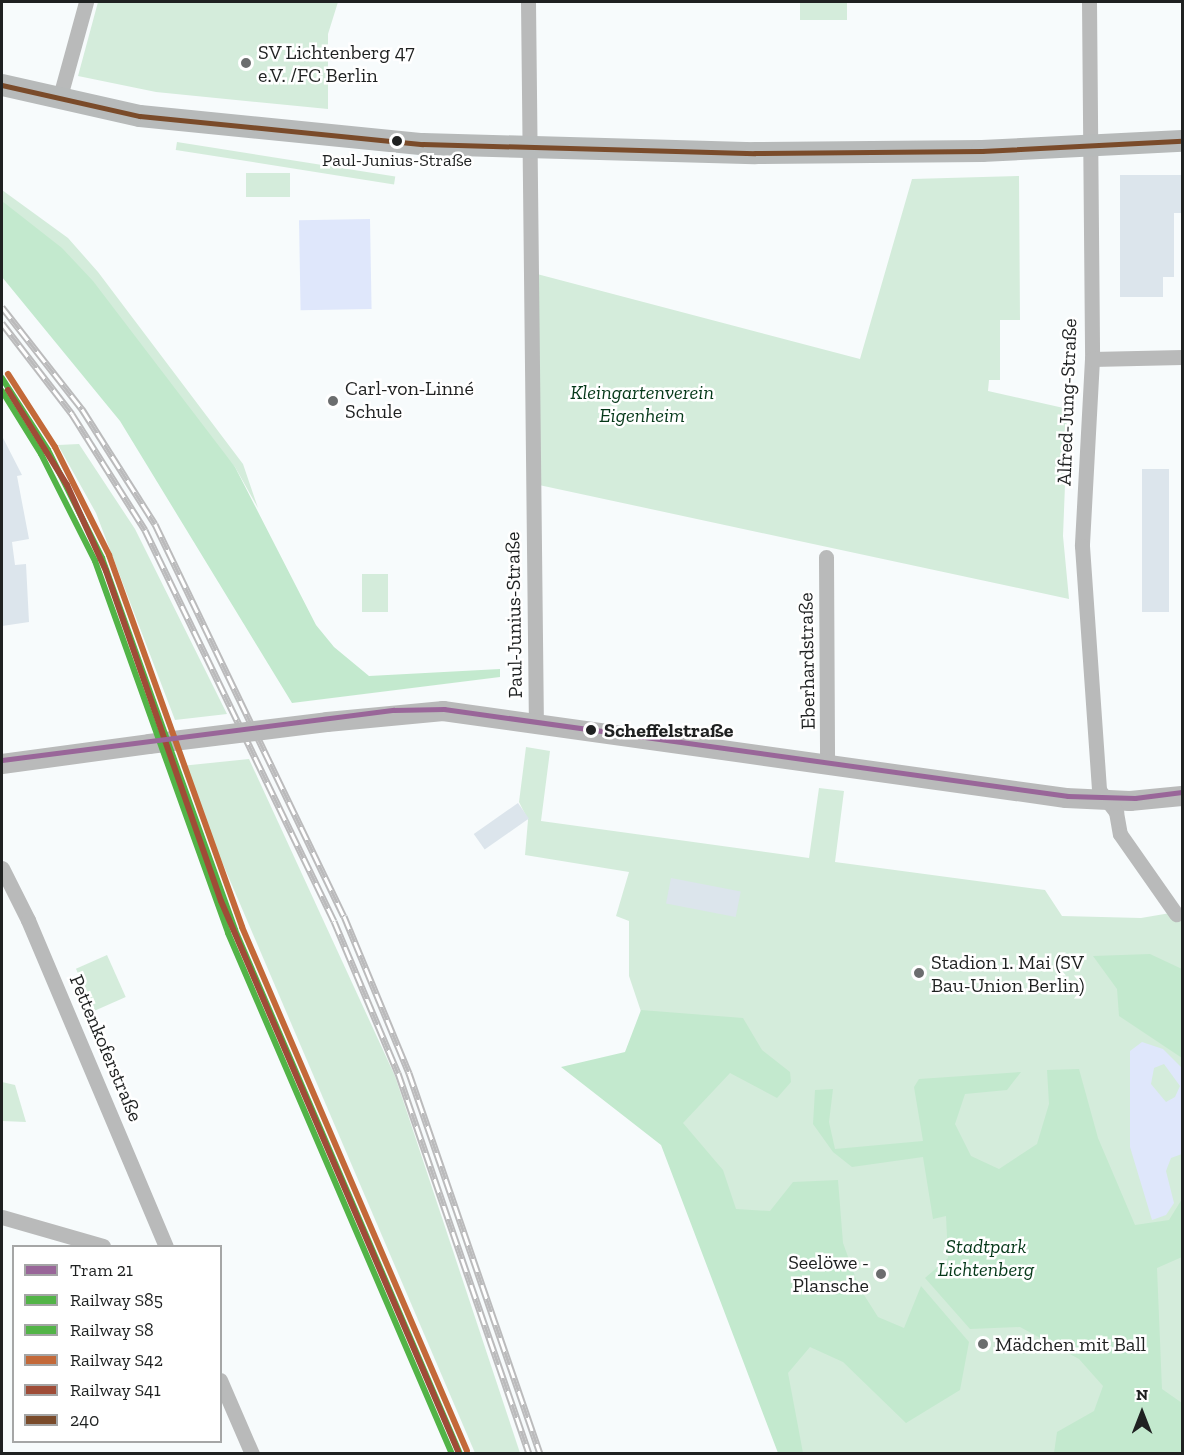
<!DOCTYPE html>
<html>
<head>
<meta charset="utf-8">
<style>
  body { margin:0 }
  #map { position:relative; width:1184px; height:1455px; overflow:hidden; background:#f7fbfc; font-family:"Zilla Slab",serif }
  div>[style] { position:absolute }
  [style*='--x'] { left:calc(var(--x)*1px); top:calc(var(--y)*1px); width:calc(var(--w)*1px); rotate:calc(var(--a)*1deg) }
  .green>* { inset:0; background:#d4ecdb; transform-origin:0 0 }
  .forest>* { inset:0; background:#c3e9ce }
  .water>* { inset:0; background:#dfe7fb; transform-origin:0 0 }
  .building>* { inset:0; background:#dce5ec; transform-origin:0 0 }
  .minor>* { height:15px; margin:-7.5px; padding:0 7.5px; transform-origin:7.5px; border-radius:7.5px; background:#b9baba }
  .tertiary>* { height:20px; margin:-10px; padding:0 10px; transform-origin:10px; border-radius:10px; background:#b9baba }
  .secondary>* { height:22px; margin:-11px; padding:0 11px; transform-origin:11px; border-radius:11px; background:#b7baba }
  .rail>* { height:7px; margin-top:-3.5px; transform-origin:0; background:repeating-linear-gradient(90deg,#fff 0 14px,#bbbbbc 0 28px); box-sizing:border-box; border-block:2px solid #bbbbbc }
  .tertiary-bridge>* { height:20px; margin:-10px; padding:0 10px; transform-origin:10px; border-radius:10px; background:#b9baba }
  .bus-1>* { height:4.5px; margin:-2.25px; padding:0 2.25px; transform-origin:2.25px; border-radius:2.25px; background:#7a4b2a }
  .rail-1>* { height:6px; margin:-3px; padding:0 3px; transform-origin:3px; border-radius:3px; background:#52b447 }
  .rail-2>* { height:6px; margin:-3px; padding:0 3px; transform-origin:3px; border-radius:3px; background:#52b447 }
  .rail-3>* { height:6px; margin:-3px; padding:0 3px; transform-origin:3px; border-radius:3px; background:#c36939 }
  .rail-4>* { height:6px; margin:-3px; padding:0 3px; transform-origin:3px; border-radius:3px; background:#9f4c37 }
  .tram-1>* { height:4.5px; margin:-2.25px; padding:0 2.25px; transform-origin:2.25px; border-radius:2.25px; background:#969 }
  .dots>* { width:16px; height:16px; translate:-50% -50%; box-sizing:border-box; border:3px solid #fff; border-radius:50% }
  span { translate:-50% -50%; white-space:nowrap; text-align:center; line-height:1.15; -webkit-text-stroke:5px #fff; paint-order:stroke }
  .bus-label { font-size:18px; color:#1f2121 }
  .poi-label { font-size:20px; color:#1f2121 }
  .left { translate:0 -50%; text-align:left }
  .right { translate:-100% -50%; text-align:right }
  .park-label { font-size:20px; color:#053819; font-style:italic }
  .street-label { font-size:20px; color:#1f2121 }
  .stop-label { font-size:20px; color:#1f2121; font-weight:700 }
  .frame { position:absolute; inset:0; border:3px solid #1f2121; pointer-events:none }
  .legend { position:absolute; left:12px; top:1245px; width:210px; height:198px; box-sizing:border-box; background:#fff; border:2px solid #a5a6a6; margin:0; padding:8px 10px; list-style:none; font-size:18px; color:#1f2121 }
  .legend li { display:flex; align-items:center; gap:12px; height:30px }
  .legend b { width:30px; border:2px solid #a5a6a6 }
  .north { position:absolute; left:1112px; top:1383px; width:60px; height:60px; -webkit-text-stroke:4px #fff; paint-order:stroke; rotate:0deg; font-size:16px; font-weight:700; line-height:24px; text-align:center; color:#1f2121 }
  .north::after { content:''; display:block; margin:auto; width:21px; height:27px; background:#1f2121; clip-path:polygon(50% 0,100% 100%,50% 72%,0 100%) }
</style>
</head>
<body>
<div id="map">
  <div class="green">
    <div style="clip-path:polygon(98px 2px,338px 2px,328px 34px,328px 109px,156px 92px,78px 76px)"></div>
    <div style="left:800px;top:2px;width:47px;height:18px"></div>
    <div style="left:177px;top:142px;width:221px;height:8px;rotate:9deg"></div>
    <div style="left:290px;top:173px;width:24px;height:44px;rotate:90deg"></div>
    <div style="clip-path:polygon(1019px 176px,1020px 320px,1000px 320px,1000px 380px,989px 380px,988px 391px,1068px 409px,1063px 536px,1069px 599px,539px 485px,537px 274px,860px 359px,912px 179px)"></div>
    <div style="clip-path:polygon(2px 190px,68px 238px,98px 272px,243px 464px,258px 508px,235px 467px,2px 201px)"></div>
    <div style="clip-path:polygon(79px 444px,135px 529px,227px 714px,175px 720px,96px 513px,58px 445px)"></div>
    <div style="left:362px;top:574px;width:26px;height:38px"></div>
    <div style="clip-path:polygon(526px 747px,550px 751px,541px 821px,809px 858px,819px 788px,844px 791px,835px 862px,1045px 890px,1062px 916px,1141px 918px,1182px 911px,1182px 1453px,790px 1453px,629px 976px,629px 921px,616px 916px,629px 872px,525px 855px,528px 820px,519px 802px)"></div>
    <div style="clip-path:polygon(249px 759px,395px 1076px,520px 1453px,475px 1453px,181px 766px)"></div>
    <div style="left:107px;top:955px;width:46px;height:34px;rotate:66deg"></div>
    <div style="clip-path:polygon(2px 1082px,15px 1085px,26px 1122px,2px 1121px)"></div>
  </div>
  <div class="forest">
    <div style="clip-path:polygon(2px 201px,62px 248px,93px 281px,235px 467px,316px 625px,334px 647px,369px 676px,500px 669px,500px 677px,292px 703px,120px 421px,2px 277px)"></div>
    <div style="clip-path:polygon(1150px 954px,1182px 969px,1182px 1058px,1119px 1016px,1117px 989px,1093px 956px)"></div>
    <div style="clip-path:polygon(641px 1010px,743px 1018px,762px 1050px,790px 1072px,791px 1082px,777px 1098px,730px 1073px,683px 1123px,723px 1170px,736px 1209px,770px 1211px,793px 1182px,838px 1180px,843px 1243px,859px 1287px,878px 1317px,904px 1328px,921px 1286px,969px 1342px,960px 1390px,906px 1423px,843px 1362px,810px 1347px,788px 1373px,803px 1453px,778px 1453px,661px 1145px,561px 1067px,625px 1052px)"></div>
    <div style="clip-path:polygon(1079px 1069px,1098px 1138px,1135px 1225px,1169px 1220px,1182px 1199px,1182px 1257px,1157px 1268px,1162px 1389px,1182px 1403px,1182px 1453px,1054px 1453px,1057px 1432px,1094px 1411px,1103px 1386px,1079px 1359px,1020px 1327px,970px 1329px,925px 1278px,948px 1258px,946px 1216px,933px 1219px,923px 1157px,852px 1167px,833px 1152px,813px 1124px,815px 1090px,833px 1089px,829px 1122px,835px 1149px,923px 1141px,914px 1087px,919px 1079px,1021px 1072px,1007px 1090px,965px 1094px,955px 1124px,971px 1156px,999px 1169px,1037px 1144px,1049px 1104px,1047px 1070px)"></div>
  </div>
  <div class="water">
    <div style="left:370px;top:219px;width:90px;height:71px;rotate:89deg"></div>
    <div style="clip-path:polygon(evenodd,1142px 1042px,1163px 1049px,1182px 1068px,1182px 1154px,1171px 1158px,1166px 1171px,1174px 1203px,1166px 1215px,1152px 1220px,1130px 1147px,1130px 1051px,1142px 1042px,1164px 1064px,1180px 1086px,1175px 1097px,1166px 1102px,1151px 1084px,1154px 1068px,1164px 1064px)"></div>
  </div>
  <div class="building">
    <div style="clip-path:polygon(1120px 175px,1182px 175px,1182px 213px,1174px 213px,1174px 277px,1163px 277px,1163px 297px,1120px 297px)"></div>
    <div style="clip-path:polygon(2px 436px,22px 475px,17px 476px,29px 539px,12px 542px,15px 565px,26px 564px,29px 622px,2px 626px)"></div>
    <div style="left:1142px;top:469px;width:27px;height:143px"></div>
    <div style="left:518px;top:803px;width:19px;height:54px;rotate:55deg"></div>
    <div style="left:671px;top:878px;width:71px;height:26px;rotate:11deg"></div>
  </div>
  <div class="minor">
    <div style="--x:528;--y:2;--w:722;--a:89.37"></div>
    <div style="--x:1089;--y:2;--w:357;--a:89.5"></div>
    <div style="--x:1092;--y:359;--w:187;--a:93.1"></div>
    <div style="--x:1082;--y:546;--w:245;--a:86"></div>
    <div style="--x:1099;--y:790;--w:28;--a:52"></div>
    <div style="--x:1116;--y:812;--w:22;--a:80"></div>
    <div style="--x:1120;--y:834;--w:98;--a:55"></div>
    <div style="--x:59;--y:100;--w:102;--a:-74.6"></div>
    <div style="--x:1092;--y:359;--w:90;--a:-1.3"></div>
    <div style="--x:826;--y:557;--w:207;--a:89.7"></div>
    <div style="--x:2;--y:868;--w:58;--a:63.4"></div>
    <div style="--x:28;--y:920;--w:354;--a:67.1"></div>
    <div style="--x:2;--y:1217;--w:105;--a:16"></div>
    <div style="--x:220;--y:1380;--w:81;--a:66.6"></div>
  </div>
  <div class="tertiary">
    <div style="--x:327;--y:722;--w:117;--a:-5.4"></div>
    <div style="--x:443;--y:711;--w:629;--a:7.95"></div>
    <div style="--x:1066;--y:798;--w:64;--a:2.7"></div>
    <div style="--x:1130;--y:801;--w:52;--a:-5.5"></div>
    <div style="--x:2;--y:764;--w:148;--a:-7.7"></div>
  </div>
  <div class="secondary">
    <div style="--x:2;--y:85;--w:141;--a:12.7"></div>
    <div style="--x:140;--y:116;--w:284;--a:5.7"></div>
    <div style="--x:423;--y:144;--w:332;--a:1.6"></div>
    <div style="--x:755;--y:153;--w:227;--a:-0.5"></div>
    <div style="--x:982;--y:151;--w:200;--a:-2.9"></div>
  </div>
  <div class="rail">
    <div style="--x:2;--y:307;--w:130;--a:51.9"></div>
    <div style="--x:82;--y:409;--w:136;--a:57.6"></div>
    <div style="--x:155;--y:524;--w:435;--a:64.3"></div>
    <div style="--x:344;--y:916;--w:170;--a:67.5"></div>
    <div style="--x:409;--y:1073;--w:403;--a:71"></div>
    <div style="--x:2;--y:323;--w:115;--a:52.4"></div>
    <div style="--x:72;--y:414;--w:137;--a:57.8"></div>
    <div style="--x:145;--y:530;--w:434;--a:64.2"></div>
    <div style="--x:334;--y:921;--w:165;--a:67.2"></div>
    <div style="--x:398;--y:1073;--w:403;--a:71"></div>
  </div>
  <div class="tertiary-bridge">
    <div style="--x:149;--y:744;--w:179;--a:-7"></div>
  </div>
  <div class="bus-1">
    <div style="--x:2;--y:85;--w:141;--a:12.7"></div>
    <div style="--x:140;--y:116;--w:284;--a:5.7"></div>
    <div style="--x:423;--y:144;--w:332;--a:1.6"></div>
    <div style="--x:755;--y:153;--w:227;--a:-0.5"></div>
    <div style="--x:982;--y:151;--w:200;--a:-2.9"></div>
  </div>
  <div class="rail-1">
    <div style="--x:2;--y:378;--w:85;--a:57.4"></div>
    <div style="--x:48;--y:450;--w:121;--a:63.4"></div>
    <div style="--x:102;--y:558;--w:395;--a:70.3"></div>
    <div style="--x:235;--y:930;--w:570;--a:66.76"></div>
  </div>
  <div class="rail-2">
    <div style="--x:2;--y:391;--w:74;--a:58.2"></div>
    <div style="--x:41;--y:454;--w:120;--a:63.2"></div>
    <div style="--x:95;--y:561;--w:395;--a:70.3"></div>
    <div style="--x:228;--y:933;--w:567;--a:66.74"></div>
  </div>
  <div class="rail-3">
    <div style="--x:8;--y:374;--w:87;--a:57.2"></div>
    <div style="--x:55;--y:447;--w:121;--a:63.4"></div>
    <div style="--x:109;--y:555;--w:395;--a:70.3"></div>
    <div style="--x:242;--y:927;--w:570;--a:66.76"></div>
  </div>
  <div class="rail-4">
    <div style="--x:8;--y:390;--w:112;--a:58.2"></div>
    <div style="--x:67;--y:485;--w:94;--a:65.6"></div>
    <div style="--x:106;--y:571;--w:349;--a:70.8"></div>
    <div style="--x:221;--y:901;--w:599;--a:66.69"></div>
  </div>
  <div class="tram-1">
    <div style="--x:2;--y:760;--w:395;--a:-7.3"></div>
    <div style="--x:394;--y:710;--w:50;--a:-1.1"></div>
    <div style="--x:444;--y:709;--w:630;--a:7.94"></div>
    <div style="--x:1068;--y:796;--w:67;--a:1.7"></div>
    <div style="--x:1135;--y:798;--w:47;--a:-7.3"></div>
  </div>
  <div class="dots">
    <div style="left:246px;top:63px;background:#6b6d6e"></div>
    <div style="left:397px;top:141px;background:#1f2121"></div>
    <div style="left:333px;top:401px;background:#6b6d6e"></div>
    <div style="left:591px;top:730px;background:#1f2121"></div>
    <div style="left:919px;top:973px;background:#6b6d6e"></div>
    <div style="left:881px;top:1274px;background:#6b6d6e"></div>
    <div style="left:983px;top:1344px;background:#6b6d6e"></div>
  </div>
  <div class="bus-label">
    <span style="left:397px;top:160px">Paul-Junius-Straße</span>
  </div>
  <div class="poi-label">
    <span class="left" style="left:258px;top:64px">SV Lichtenberg 47<br>e.V. /FC Berlin</span>
    <span class="left" style="left:345px;top:400px">Carl-von-Linné<br>Schule</span>
    <span class="left" style="left:931px;top:974px">Stadion 1. Mai (SV<br>Bau-Union Berlin)</span>
    <span class="right" style="left:869px;top:1274px">Seelöwe -<br>Plansche</span>
    <span class="left" style="left:995px;top:1344px">Mädchen mit Ball</span>
  </div>
  <div class="park-label">
    <span style="left:642px;top:404px">Kleingartenverein<br>Eigenheim</span>
    <span style="left:986px;top:1258px">Stadtpark<br>Lichtenberg</span>
  </div>
  <div class="street-label">
    <span style="left:1067px;top:402px;rotate:-88deg">Alfred-Jung-Straße</span>
    <span style="left:514px;top:615px;rotate:-91deg">Paul-Junius-Straße</span>
    <span style="left:807px;top:661px;rotate:-91deg">Eberhardstraße</span>
    <span style="left:106px;top:1048px;rotate:67deg">Pettenkoferstraße</span>
  </div>
  <div class="stop-label">
    <span class="left" style="left:604px;top:730px">Scheffelstraße</span>
  </div>
  <div class="frame"></div>
  <ul class="legend">
  <li><b style="height:8px;background:#969"></b>Tram 21</li>
  <li><b style="height:8px;background:#52b447"></b>Railway S85</li>
  <li><b style="height:8px;background:#52b447"></b>Railway S8</li>
  <li><b style="height:8px;background:#c36939"></b>Railway S42</li>
  <li><b style="height:8px;background:#9f4c37"></b>Railway S41</li>
  <li><b style="height:8px;background:#7a4b2a"></b>240</li>
  </ul>
  <div class="north">N</div>
</div>
</body>
</html>
